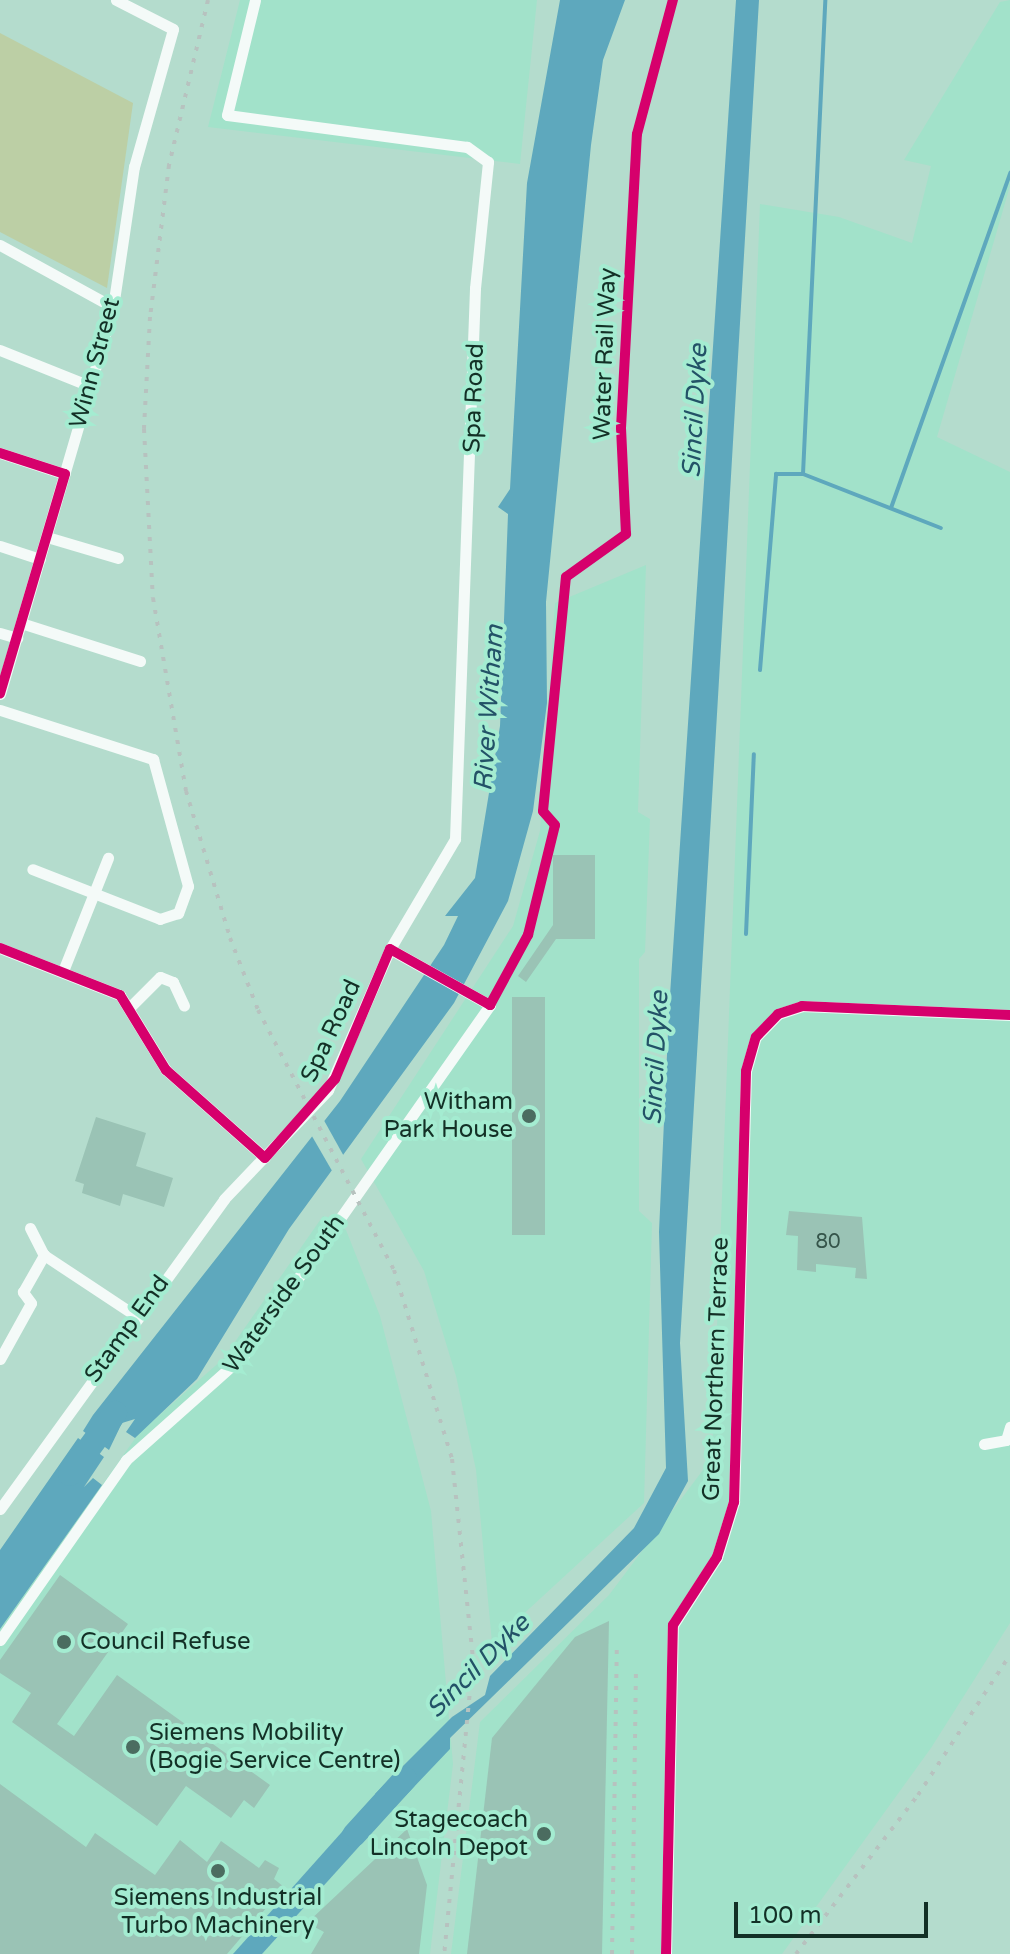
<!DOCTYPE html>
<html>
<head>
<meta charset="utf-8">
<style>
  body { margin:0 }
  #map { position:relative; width:1010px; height:1954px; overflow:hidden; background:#b4dccd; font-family:"Varela Round",sans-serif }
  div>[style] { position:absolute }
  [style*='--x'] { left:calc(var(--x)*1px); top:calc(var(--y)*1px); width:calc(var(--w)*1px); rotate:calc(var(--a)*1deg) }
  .built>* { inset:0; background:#a2e2ca }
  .green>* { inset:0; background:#bccfa5 }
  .water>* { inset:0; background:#5ea8bd }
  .pier>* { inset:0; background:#b4dccd }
  .stream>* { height:4px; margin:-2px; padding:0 2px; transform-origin:2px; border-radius:2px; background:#5ea8bd }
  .river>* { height:24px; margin:-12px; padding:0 12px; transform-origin:12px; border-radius:12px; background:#5ea8bd }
  .building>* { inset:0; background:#9ac3b5; transform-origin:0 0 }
  .minor>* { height:11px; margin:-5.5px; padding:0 5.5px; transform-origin:5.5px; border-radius:5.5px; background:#f4faf8 }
  .rail>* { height:4px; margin-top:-2px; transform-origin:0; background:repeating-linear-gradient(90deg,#b7c2bf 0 4px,transparent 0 12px) }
  .cycleway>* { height:10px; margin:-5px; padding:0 5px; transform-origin:5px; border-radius:5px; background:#d6006c }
  .dots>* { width:22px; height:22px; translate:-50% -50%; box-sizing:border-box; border:4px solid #a4ecd1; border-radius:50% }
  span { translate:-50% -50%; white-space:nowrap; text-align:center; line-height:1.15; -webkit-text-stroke:8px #a4ecd1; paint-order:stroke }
  .number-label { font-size:20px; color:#35554a }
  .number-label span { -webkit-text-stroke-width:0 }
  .street-label { font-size:24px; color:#133026 }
  .poi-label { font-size:24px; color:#133026 }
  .right { translate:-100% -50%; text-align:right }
  .left { translate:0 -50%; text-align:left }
  .water-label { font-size:26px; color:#235267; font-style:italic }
  .scale { position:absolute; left:734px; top:1902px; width:194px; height:36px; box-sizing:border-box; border:4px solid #133026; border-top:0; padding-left:10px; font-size:24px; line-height:28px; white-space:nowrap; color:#133026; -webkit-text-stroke:6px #a4ecd1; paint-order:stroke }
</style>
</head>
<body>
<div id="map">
  <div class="built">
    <div style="clip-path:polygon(240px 0,537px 0,520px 164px,208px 127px)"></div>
    <div style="clip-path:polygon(1010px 0,1010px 186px,937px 437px,1010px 472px,1010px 1623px,931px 1748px,782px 1954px,451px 1954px,480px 1722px,609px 1595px,712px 1458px,760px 204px,839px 217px,912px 243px,931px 166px,904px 160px,1000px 2px)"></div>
    <div style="clip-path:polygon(646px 565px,638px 812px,650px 819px,645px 952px,639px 959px,639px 1211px,652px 1223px,644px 1503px,492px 1643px,476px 1470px,456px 1376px,424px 1271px,361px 1159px,513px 926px,540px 831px,555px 603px)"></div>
    <div style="clip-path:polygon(323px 1216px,346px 1230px,380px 1316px,431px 1511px,453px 1764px,430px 1954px,0 1954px,0 1629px,139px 1433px,223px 1359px)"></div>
  </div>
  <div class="green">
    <div style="clip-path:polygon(0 33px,133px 103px,107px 288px,0 232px)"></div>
  </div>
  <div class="water">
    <div style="clip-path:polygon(560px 0,625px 0,603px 60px,591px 145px,546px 602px,547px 703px,533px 811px,508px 901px,454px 1003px,289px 1229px,197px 1379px,135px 1438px,126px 1432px,135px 1419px,122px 1423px,109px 1450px,83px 1431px,93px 1415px,340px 1101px,444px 945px,458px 916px,445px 916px,475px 878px,500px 726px,508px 514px,498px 507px,510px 489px,527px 183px)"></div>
    <div style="clip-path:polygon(736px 0,759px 0,680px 1343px,688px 1481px,659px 1534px,450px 1738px,450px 1749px,392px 1810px,375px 1794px,452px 1717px,485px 1695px,490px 1676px,634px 1528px,666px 1468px,659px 1232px,669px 1010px)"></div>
    <div style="clip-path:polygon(78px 1438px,104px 1457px,84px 1487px,93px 1478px,102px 1485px,0 1629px,0 1550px)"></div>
    <div style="clip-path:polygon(366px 1805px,383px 1820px,262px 1954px,233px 1954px)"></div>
  </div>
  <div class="pier">
    <div style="clip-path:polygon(321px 1115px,346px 1160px,335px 1176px,309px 1131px)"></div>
  </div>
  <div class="stream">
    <div style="--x:803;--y:474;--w:475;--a:-87.3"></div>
    <div style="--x:891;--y:508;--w:356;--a:-70.4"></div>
    <div style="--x:760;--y:670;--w:197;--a:-85.3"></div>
    <div style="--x:776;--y:474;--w:27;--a:0"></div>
    <div style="--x:803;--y:474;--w:148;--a:21.4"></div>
    <div style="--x:746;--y:934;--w:180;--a:-87.5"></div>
  </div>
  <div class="river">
    <div style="--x:70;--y:1474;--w:76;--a:-53.6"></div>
    <div style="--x:354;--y:1835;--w:76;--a:-47.7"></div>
  </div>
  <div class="building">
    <div style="clip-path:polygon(553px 855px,595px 855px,595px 939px,556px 939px,526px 982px,518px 976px,553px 925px)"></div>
    <div style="left:512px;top:997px;width:33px;height:238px"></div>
    <div style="clip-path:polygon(96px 1117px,146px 1133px,136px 1166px,173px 1178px,164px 1207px,123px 1194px,120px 1206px,82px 1193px,84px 1184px,75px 1181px)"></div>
    <div style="clip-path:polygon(789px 1211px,862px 1217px,867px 1279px,855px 1278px,856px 1268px,816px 1264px,816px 1272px,797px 1270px,798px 1236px,786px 1235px)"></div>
    <div style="clip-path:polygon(60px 1575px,128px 1624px,57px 1724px,74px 1736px,117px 1675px,270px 1785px,254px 1808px,244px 1800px,231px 1818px,186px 1786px,157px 1826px,12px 1722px,31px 1693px,0 1673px,0 1660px)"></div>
    <div style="clip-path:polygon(609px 1621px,602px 1954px,467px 1954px,492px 1738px,575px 1637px)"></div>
    <div style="clip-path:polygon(0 1784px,86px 1847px,95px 1833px,155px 1875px,180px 1840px,207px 1862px,221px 1841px,259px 1868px,265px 1860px,279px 1868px,274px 1879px,284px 1887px,227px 1954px,0 1954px)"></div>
    <div style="clip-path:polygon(407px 1829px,427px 1885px,419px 1954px,311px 1954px,324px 1932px,307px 1923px)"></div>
  </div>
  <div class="minor">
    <div style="--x:0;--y:245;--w:129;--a:28.8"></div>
    <div style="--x:0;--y:350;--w:97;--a:21.8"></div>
    <div style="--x:0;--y:453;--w:68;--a:17.9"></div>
    <div style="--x:47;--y:537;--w:74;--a:16.5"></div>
    <div style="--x:0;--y:546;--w:42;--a:18"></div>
    <div style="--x:21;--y:623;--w:125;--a:17.7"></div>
    <div style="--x:0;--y:633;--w:18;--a:16"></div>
    <div style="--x:0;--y:694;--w:403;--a:-73.7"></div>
    <div style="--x:113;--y:307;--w:142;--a:-81.5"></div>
    <div style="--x:134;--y:167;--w:143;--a:-74.2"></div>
    <div style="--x:173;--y:29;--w:64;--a:-153"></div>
    <div style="--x:0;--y:710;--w:161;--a:17.8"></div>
    <div style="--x:153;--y:759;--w:132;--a:74.6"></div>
    <div style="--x:188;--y:886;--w:29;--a:110"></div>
    <div style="--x:178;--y:913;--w:19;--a:162"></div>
    <div style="--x:160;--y:919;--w:137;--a:-158.7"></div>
    <div style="--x:0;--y:948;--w:129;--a:21.4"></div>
    <div style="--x:120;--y:995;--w:88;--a:58.5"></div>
    <div style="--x:166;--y:1070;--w:132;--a:41.6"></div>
    <div style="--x:63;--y:971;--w:122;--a:-68.3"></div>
    <div style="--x:131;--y:1006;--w:41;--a:-45"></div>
    <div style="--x:160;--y:977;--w:14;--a:21"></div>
    <div style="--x:173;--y:982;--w:26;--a:65"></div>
    <div style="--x:30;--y:1228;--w:30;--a:63"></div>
    <div style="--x:44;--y:1255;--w:110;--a:33.5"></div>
    <div style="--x:0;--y:1359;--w:64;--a:-61"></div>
    <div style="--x:31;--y:1303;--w:14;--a:-126"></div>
    <div style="--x:23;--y:1292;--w:43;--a:-60.4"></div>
    <div style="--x:984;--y:1444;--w:22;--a:-10"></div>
    <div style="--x:1006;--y:1440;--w:14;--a:-73"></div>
    <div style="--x:0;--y:1509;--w:382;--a:-54.1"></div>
    <div style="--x:224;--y:1199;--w:151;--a:-46.3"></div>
    <div style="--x:328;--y:1090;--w:154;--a:-66.3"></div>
    <div style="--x:390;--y:949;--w:128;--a:-59.4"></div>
    <div style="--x:455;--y:839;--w:551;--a:-87.92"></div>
    <div style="--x:475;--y:288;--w:127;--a:-84.1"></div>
    <div style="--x:488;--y:162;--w:26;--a:-144"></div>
    <div style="--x:467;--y:147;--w:242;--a:-172.4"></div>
    <div style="--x:227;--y:115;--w:118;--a:-76.3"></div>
    <div style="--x:0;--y:1640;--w:220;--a:-55"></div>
    <div style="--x:126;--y:1460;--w:158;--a:-41.7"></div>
    <div style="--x:244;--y:1355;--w:428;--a:-54.9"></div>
    <div style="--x:490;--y:1005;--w:115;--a:-150.8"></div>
    <div style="--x:666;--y:1954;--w:329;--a:-88.8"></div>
    <div style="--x:673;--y:1625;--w:81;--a:-57.1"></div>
    <div style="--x:717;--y:1557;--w:58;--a:-72.8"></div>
    <div style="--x:734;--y:1502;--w:431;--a:-88.4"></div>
    <div style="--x:746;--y:1071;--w:35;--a:-74"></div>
    <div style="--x:756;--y:1037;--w:32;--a:-46"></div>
    <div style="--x:778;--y:1014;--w:25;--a:-18"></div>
    <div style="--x:802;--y:1006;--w:208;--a:2.5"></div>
  </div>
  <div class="rail">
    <div style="--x:208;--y:0;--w:170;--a:103.3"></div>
    <div style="--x:169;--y:165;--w:153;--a:97.1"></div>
    <div style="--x:150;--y:317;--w:112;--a:93.1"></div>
    <div style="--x:144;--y:429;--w:169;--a:87"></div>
    <div style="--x:153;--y:598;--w:196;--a:80.3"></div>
    <div style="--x:186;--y:791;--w:153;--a:73.3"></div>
    <div style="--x:230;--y:938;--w:77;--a:68.7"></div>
    <div style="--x:258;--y:1010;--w:293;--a:62.4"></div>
    <div style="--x:394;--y:1270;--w:198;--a:72.9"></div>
    <div style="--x:452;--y:1459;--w:202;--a:84"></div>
    <div style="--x:473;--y:1660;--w:295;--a:95.6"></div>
    <div style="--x:612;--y:1954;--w:311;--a:-89.1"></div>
    <div style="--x:632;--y:1954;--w:285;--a:-89.2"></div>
    <div style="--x:796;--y:1954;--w:200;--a:-52.5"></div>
    <div style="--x:918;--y:1795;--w:168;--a:-56.7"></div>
  </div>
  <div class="cycleway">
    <div style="--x:0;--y:453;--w:68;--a:17.9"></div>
    <div style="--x:65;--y:474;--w:229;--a:106.5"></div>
    <div style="--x:0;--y:948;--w:129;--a:21.4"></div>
    <div style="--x:120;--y:995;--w:88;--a:58.5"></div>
    <div style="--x:166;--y:1070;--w:132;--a:41.6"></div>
    <div style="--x:265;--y:1158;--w:106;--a:-48.5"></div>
    <div style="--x:335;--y:1079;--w:141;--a:-67.1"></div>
    <div style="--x:390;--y:949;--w:115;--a:29.2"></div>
    <div style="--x:490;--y:1005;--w:80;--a:-61.5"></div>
    <div style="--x:528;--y:935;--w:113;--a:-76.2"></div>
    <div style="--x:555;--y:825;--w:18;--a:-131"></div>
    <div style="--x:543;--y:811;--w:235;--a:-84.4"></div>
    <div style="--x:566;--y:577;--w:74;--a:-35.6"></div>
    <div style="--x:626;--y:534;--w:106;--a:-92.7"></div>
    <div style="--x:621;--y:428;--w:294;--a:-86.9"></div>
    <div style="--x:637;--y:134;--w:139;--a:-75"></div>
    <div style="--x:666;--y:1954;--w:329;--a:-88.8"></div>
    <div style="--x:673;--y:1625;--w:81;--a:-57.1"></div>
    <div style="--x:717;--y:1557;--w:58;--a:-72.8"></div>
    <div style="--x:734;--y:1502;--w:431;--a:-88.4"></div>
    <div style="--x:746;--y:1071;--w:35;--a:-74"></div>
    <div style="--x:756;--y:1037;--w:32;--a:-46"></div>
    <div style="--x:778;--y:1014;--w:25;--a:-18"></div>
    <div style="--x:802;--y:1006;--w:208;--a:2.5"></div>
  </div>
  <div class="dots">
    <div style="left:529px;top:1116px;background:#4b6c60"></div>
    <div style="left:64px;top:1642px;background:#4b6c60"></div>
    <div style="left:133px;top:1747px;background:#4b6c60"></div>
    <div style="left:544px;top:1834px;background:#4b6c60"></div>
    <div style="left:218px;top:1871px;background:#4b6c60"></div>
  </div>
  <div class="number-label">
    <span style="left:828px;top:1242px">80</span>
  </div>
  <div class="street-label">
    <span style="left:605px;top:354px;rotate:-88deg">Water Rail Way</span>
    <span style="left:95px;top:363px;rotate:-75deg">Winn Street</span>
    <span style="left:474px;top:398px;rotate:-88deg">Spa Road</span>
    <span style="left:331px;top:1031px;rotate:-65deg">Spa Road</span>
    <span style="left:284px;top:1294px;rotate:-54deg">Waterside South</span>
    <span style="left:127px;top:1329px;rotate:-54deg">Stamp End</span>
    <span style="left:716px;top:1369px;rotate:-88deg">Great Northern Terrace</span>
  </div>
  <div class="poi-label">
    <span class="right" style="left:513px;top:1116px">Witham<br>Park House</span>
    <span class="left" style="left:80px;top:1642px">Council Refuse</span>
    <span class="left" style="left:149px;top:1747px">Siemens Mobility<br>(Bogie Service Centre)</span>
    <span class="right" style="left:528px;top:1834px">Stagecoach<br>Lincoln Depot</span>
    <span style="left:218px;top:1912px">Siemens Industrial<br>Turbo Machinery</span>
  </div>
  <div class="water-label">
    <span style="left:695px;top:411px;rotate:-87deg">Sincil Dyke</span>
    <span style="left:489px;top:708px;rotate:-86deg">River Witham</span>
    <span style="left:656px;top:1058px;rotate:-87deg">Sincil Dyke</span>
    <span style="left:478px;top:1666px;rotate:-45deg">Sincil Dyke</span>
  </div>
  <div class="scale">100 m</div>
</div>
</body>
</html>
